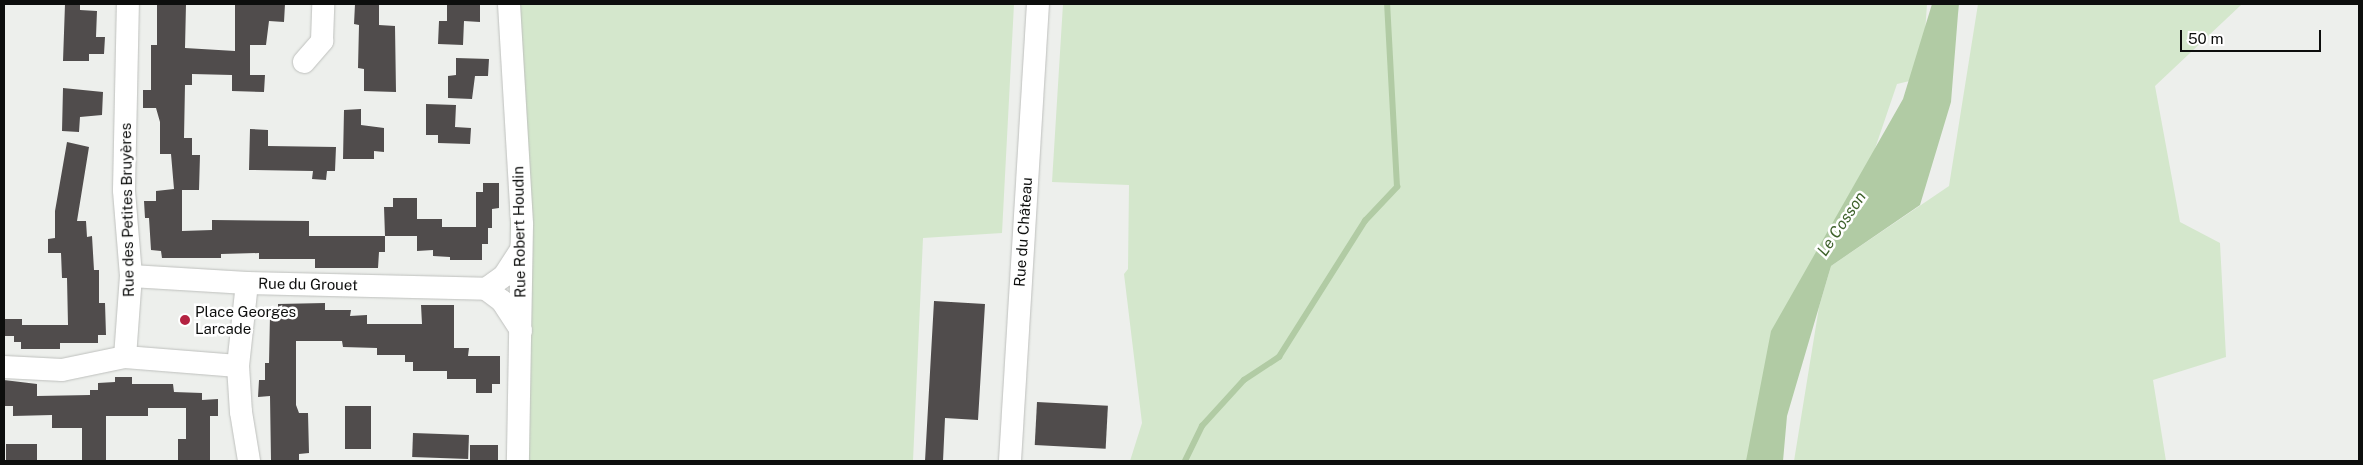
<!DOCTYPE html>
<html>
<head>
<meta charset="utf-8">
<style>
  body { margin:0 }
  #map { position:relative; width:2363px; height:465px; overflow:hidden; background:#edefec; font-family:"Public Sans",sans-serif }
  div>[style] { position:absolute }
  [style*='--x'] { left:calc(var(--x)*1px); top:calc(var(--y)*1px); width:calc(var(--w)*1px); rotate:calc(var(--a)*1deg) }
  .green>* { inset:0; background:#d4e7cc }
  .water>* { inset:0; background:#b1cba4 }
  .stream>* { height:5.5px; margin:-2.75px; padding:0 2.75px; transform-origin:2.75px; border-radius:2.75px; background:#b1cba4 }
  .building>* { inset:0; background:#504c4c; transform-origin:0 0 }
  .roads { filter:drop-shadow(0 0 1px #bec0bd) drop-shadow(0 0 1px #bec0bd) }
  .minor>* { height:22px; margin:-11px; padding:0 11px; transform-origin:11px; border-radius:11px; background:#fff }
  .dots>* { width:14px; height:14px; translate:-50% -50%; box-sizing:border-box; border:2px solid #fff; border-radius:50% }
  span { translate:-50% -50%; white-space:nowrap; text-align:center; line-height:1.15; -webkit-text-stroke:5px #fff; paint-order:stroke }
  .street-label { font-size:15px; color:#0d0e0d }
  .poi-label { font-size:15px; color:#0d0e0d }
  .left { translate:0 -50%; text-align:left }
  .water-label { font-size:16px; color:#3f622c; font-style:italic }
  .frame { position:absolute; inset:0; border:5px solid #0d0e0d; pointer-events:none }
  .scale { position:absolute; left:2180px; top:30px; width:141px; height:22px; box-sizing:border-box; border:2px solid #0d0e0d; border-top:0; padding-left:6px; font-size:15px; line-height:18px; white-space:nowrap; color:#0d0e0d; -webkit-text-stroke:4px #fff; paint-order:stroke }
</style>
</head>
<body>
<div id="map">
  <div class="green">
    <div style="clip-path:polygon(505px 4px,1014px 4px,1002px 233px,923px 238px,913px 461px,516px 461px)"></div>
    <div style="clip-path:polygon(1063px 4px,1927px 4px,1922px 78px,1897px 84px,1864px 181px,1756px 461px,1130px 461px,1142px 423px,1124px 274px,1128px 269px,1129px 185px,1052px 182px)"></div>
    <div style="clip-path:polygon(1978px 4px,2249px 4px,2241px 5px,2155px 86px,2180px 222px,2220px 243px,2226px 357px,2153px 380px,2166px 461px,1794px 461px,1819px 307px,1831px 266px,1949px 186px)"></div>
  </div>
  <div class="water">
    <div style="clip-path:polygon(1932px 4px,1959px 4px,1958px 14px,1951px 102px,1920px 205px,1831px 266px,1787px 416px,1783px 461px,1746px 461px,1771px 331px,1903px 99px)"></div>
  </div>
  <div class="stream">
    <div style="--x:1185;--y:461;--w:39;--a:-64"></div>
    <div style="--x:1202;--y:426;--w:62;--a:-47.6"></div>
    <div style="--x:1244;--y:380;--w:42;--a:-33.3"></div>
    <div style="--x:1279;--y:357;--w:161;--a:-57.7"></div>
    <div style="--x:1365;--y:221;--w:47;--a:-46.7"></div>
    <div style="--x:1397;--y:187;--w:183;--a:-93.1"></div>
  </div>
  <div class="building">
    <div style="clip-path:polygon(65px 4px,80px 4px,80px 10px,97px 11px,96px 37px,105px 37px,104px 54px,89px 54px,89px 61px,63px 61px)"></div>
    <div style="clip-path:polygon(157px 4px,186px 4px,185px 48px,235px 51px,235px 4px,285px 4px,284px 22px,269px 21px,266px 45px,250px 45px,250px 75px,265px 75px,264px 92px,232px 91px,232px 75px,192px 74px,192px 85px,185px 85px,184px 138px,192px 138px,192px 155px,200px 155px,199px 190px,182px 190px,182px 231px,212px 230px,212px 220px,309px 221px,309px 236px,385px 236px,385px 252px,379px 252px,378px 268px,315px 268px,315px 259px,259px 259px,259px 253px,221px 254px,221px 258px,162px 258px,161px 251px,151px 250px,149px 218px,145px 218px,144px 201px,156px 201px,156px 191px,174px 189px,171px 154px,160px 154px,160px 122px,156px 108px,143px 108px,143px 90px,151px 90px,151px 45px,157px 45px)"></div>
    <div style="clip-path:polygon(355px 4px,379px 4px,379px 25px,395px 26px,396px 92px,364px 91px,364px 69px,358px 68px,359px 25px,354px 24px)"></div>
    <div style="clip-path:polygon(447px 4px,480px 4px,480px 22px,464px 21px,463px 45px,438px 44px,439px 21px,447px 21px)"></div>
    <div style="clip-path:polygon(456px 58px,489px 59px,488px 76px,475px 76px,472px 99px,448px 98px,448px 76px,456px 75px)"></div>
    <div style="clip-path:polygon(63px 88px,103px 92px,102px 115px,80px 117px,79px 132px,62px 131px)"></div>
    <div style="clip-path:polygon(426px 104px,456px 105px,455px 127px,471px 128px,470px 144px,438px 143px,438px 135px,426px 135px)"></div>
    <div style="clip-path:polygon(361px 109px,361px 125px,384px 128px,384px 152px,374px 151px,374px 159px,343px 159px,344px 110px)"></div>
    <div style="clip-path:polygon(250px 129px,268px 130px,268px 146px,336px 147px,335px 171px,327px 171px,326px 180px,312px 179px,313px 171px,249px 170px)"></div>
    <div style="clip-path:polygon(67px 142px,89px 147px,77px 221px,86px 221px,87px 237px,92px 236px,94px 270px,99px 270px,99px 303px,105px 303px,106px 335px,98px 335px,98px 343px,60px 343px,60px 349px,21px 349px,21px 342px,14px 342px,14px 336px,4px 336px,4px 319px,22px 319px,22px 325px,68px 325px,67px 278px,62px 278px,61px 253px,48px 253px,48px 239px,55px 238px,55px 211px)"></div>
    <div style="clip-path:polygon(483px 183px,499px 183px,499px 208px,492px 209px,492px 228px,488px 228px,488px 244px,482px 244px,482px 260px,450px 260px,450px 257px,433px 256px,433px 250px,417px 251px,417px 236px,385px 236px,384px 207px,393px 207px,393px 198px,417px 198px,417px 219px,442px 219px,442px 227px,476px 227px,476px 192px,483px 192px)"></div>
    <div style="clip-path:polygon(934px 301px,985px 304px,978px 420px,945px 418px,943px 461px,925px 461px)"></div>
    <div style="clip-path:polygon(325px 303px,325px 310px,351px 310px,350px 316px,367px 315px,367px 324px,422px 324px,421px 305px,454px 305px,454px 348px,469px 348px,468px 356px,500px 356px,500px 384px,492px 384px,492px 393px,476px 393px,476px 379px,447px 379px,447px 371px,413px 371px,413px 362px,405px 362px,405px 355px,377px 355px,377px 348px,343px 347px,342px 341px,296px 341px,296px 405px,299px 413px,308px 413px,309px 453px,299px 454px,299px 461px,271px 461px,270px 396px,258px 397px,259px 380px,265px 380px,265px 363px,269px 363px,270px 315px,278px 315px,278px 304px)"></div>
    <div style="clip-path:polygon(115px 377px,132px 377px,132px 384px,173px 384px,174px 392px,202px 393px,202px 400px,218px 399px,218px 416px,210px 416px,210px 461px,178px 461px,178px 439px,186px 439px,186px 408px,148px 408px,148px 416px,106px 416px,106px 461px,82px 461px,82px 428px,52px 428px,52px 415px,13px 416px,13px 406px,5px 406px,4px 380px,37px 384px,37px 396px,90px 395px,90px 390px,98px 390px,98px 383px,115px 382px)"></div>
    <div style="left:1037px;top:402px;width:71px;height:43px;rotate:3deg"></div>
    <div style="left:371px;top:406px;width:43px;height:26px;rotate:90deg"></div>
    <div style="left:413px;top:433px;width:56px;height:24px;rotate:2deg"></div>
    <div style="left:37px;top:444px;width:17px;height:31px;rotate:90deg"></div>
    <div style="left:470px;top:445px;width:28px;height:16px"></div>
  </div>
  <div class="roads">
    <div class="minor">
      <div style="--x:509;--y:4;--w:221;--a:86.6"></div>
      <div style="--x:522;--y:225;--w:236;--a:91"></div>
      <div style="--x:304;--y:62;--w:28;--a:-49"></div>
      <div style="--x:322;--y:41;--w:37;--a:-88"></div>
      <div style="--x:131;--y:276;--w:116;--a:3.5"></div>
      <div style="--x:247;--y:283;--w:239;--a:1.4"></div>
      <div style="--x:486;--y:289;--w:22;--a:-36"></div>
      <div style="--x:504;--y:276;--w:30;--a:-57"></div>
      <div style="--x:247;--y:283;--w:83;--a:96.2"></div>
      <div style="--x:238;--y:366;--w:46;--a:86.3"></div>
      <div style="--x:241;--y:412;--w:50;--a:80.7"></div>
      <div style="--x:486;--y:289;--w:20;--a:37"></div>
      <div style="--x:502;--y:301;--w:35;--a:57"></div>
      <div style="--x:125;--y:357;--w:81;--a:-85.8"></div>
      <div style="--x:131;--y:276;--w:86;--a:-94.7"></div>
      <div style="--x:124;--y:190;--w:186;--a:-88.8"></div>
      <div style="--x:4;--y:367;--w:58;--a:3"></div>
      <div style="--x:62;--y:370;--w:64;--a:-11.7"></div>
      <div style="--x:125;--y:357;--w:113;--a:4.6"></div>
      <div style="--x:1010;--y:461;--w:458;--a:-86.5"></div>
    </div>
  </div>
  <div class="dots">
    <div style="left:185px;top:320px;background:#b42241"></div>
  </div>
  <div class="street-label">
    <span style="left:127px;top:210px;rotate:-91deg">Rue des Petites Bruyères</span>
    <span style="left:519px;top:232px;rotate:-91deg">Rue Robert Houdin</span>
    <span style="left:1023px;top:232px;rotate:-86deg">Rue du Château</span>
    <span style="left:308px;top:284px;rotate:1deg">Rue du Grouet</span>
  </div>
  <div class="poi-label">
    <span class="left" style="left:195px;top:320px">Place Georges<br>Larcade</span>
  </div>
  <div class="water-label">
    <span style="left:1842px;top:224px;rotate:-56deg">Le Cosson</span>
  </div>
  <div class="frame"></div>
  <div class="scale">50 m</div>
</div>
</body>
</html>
